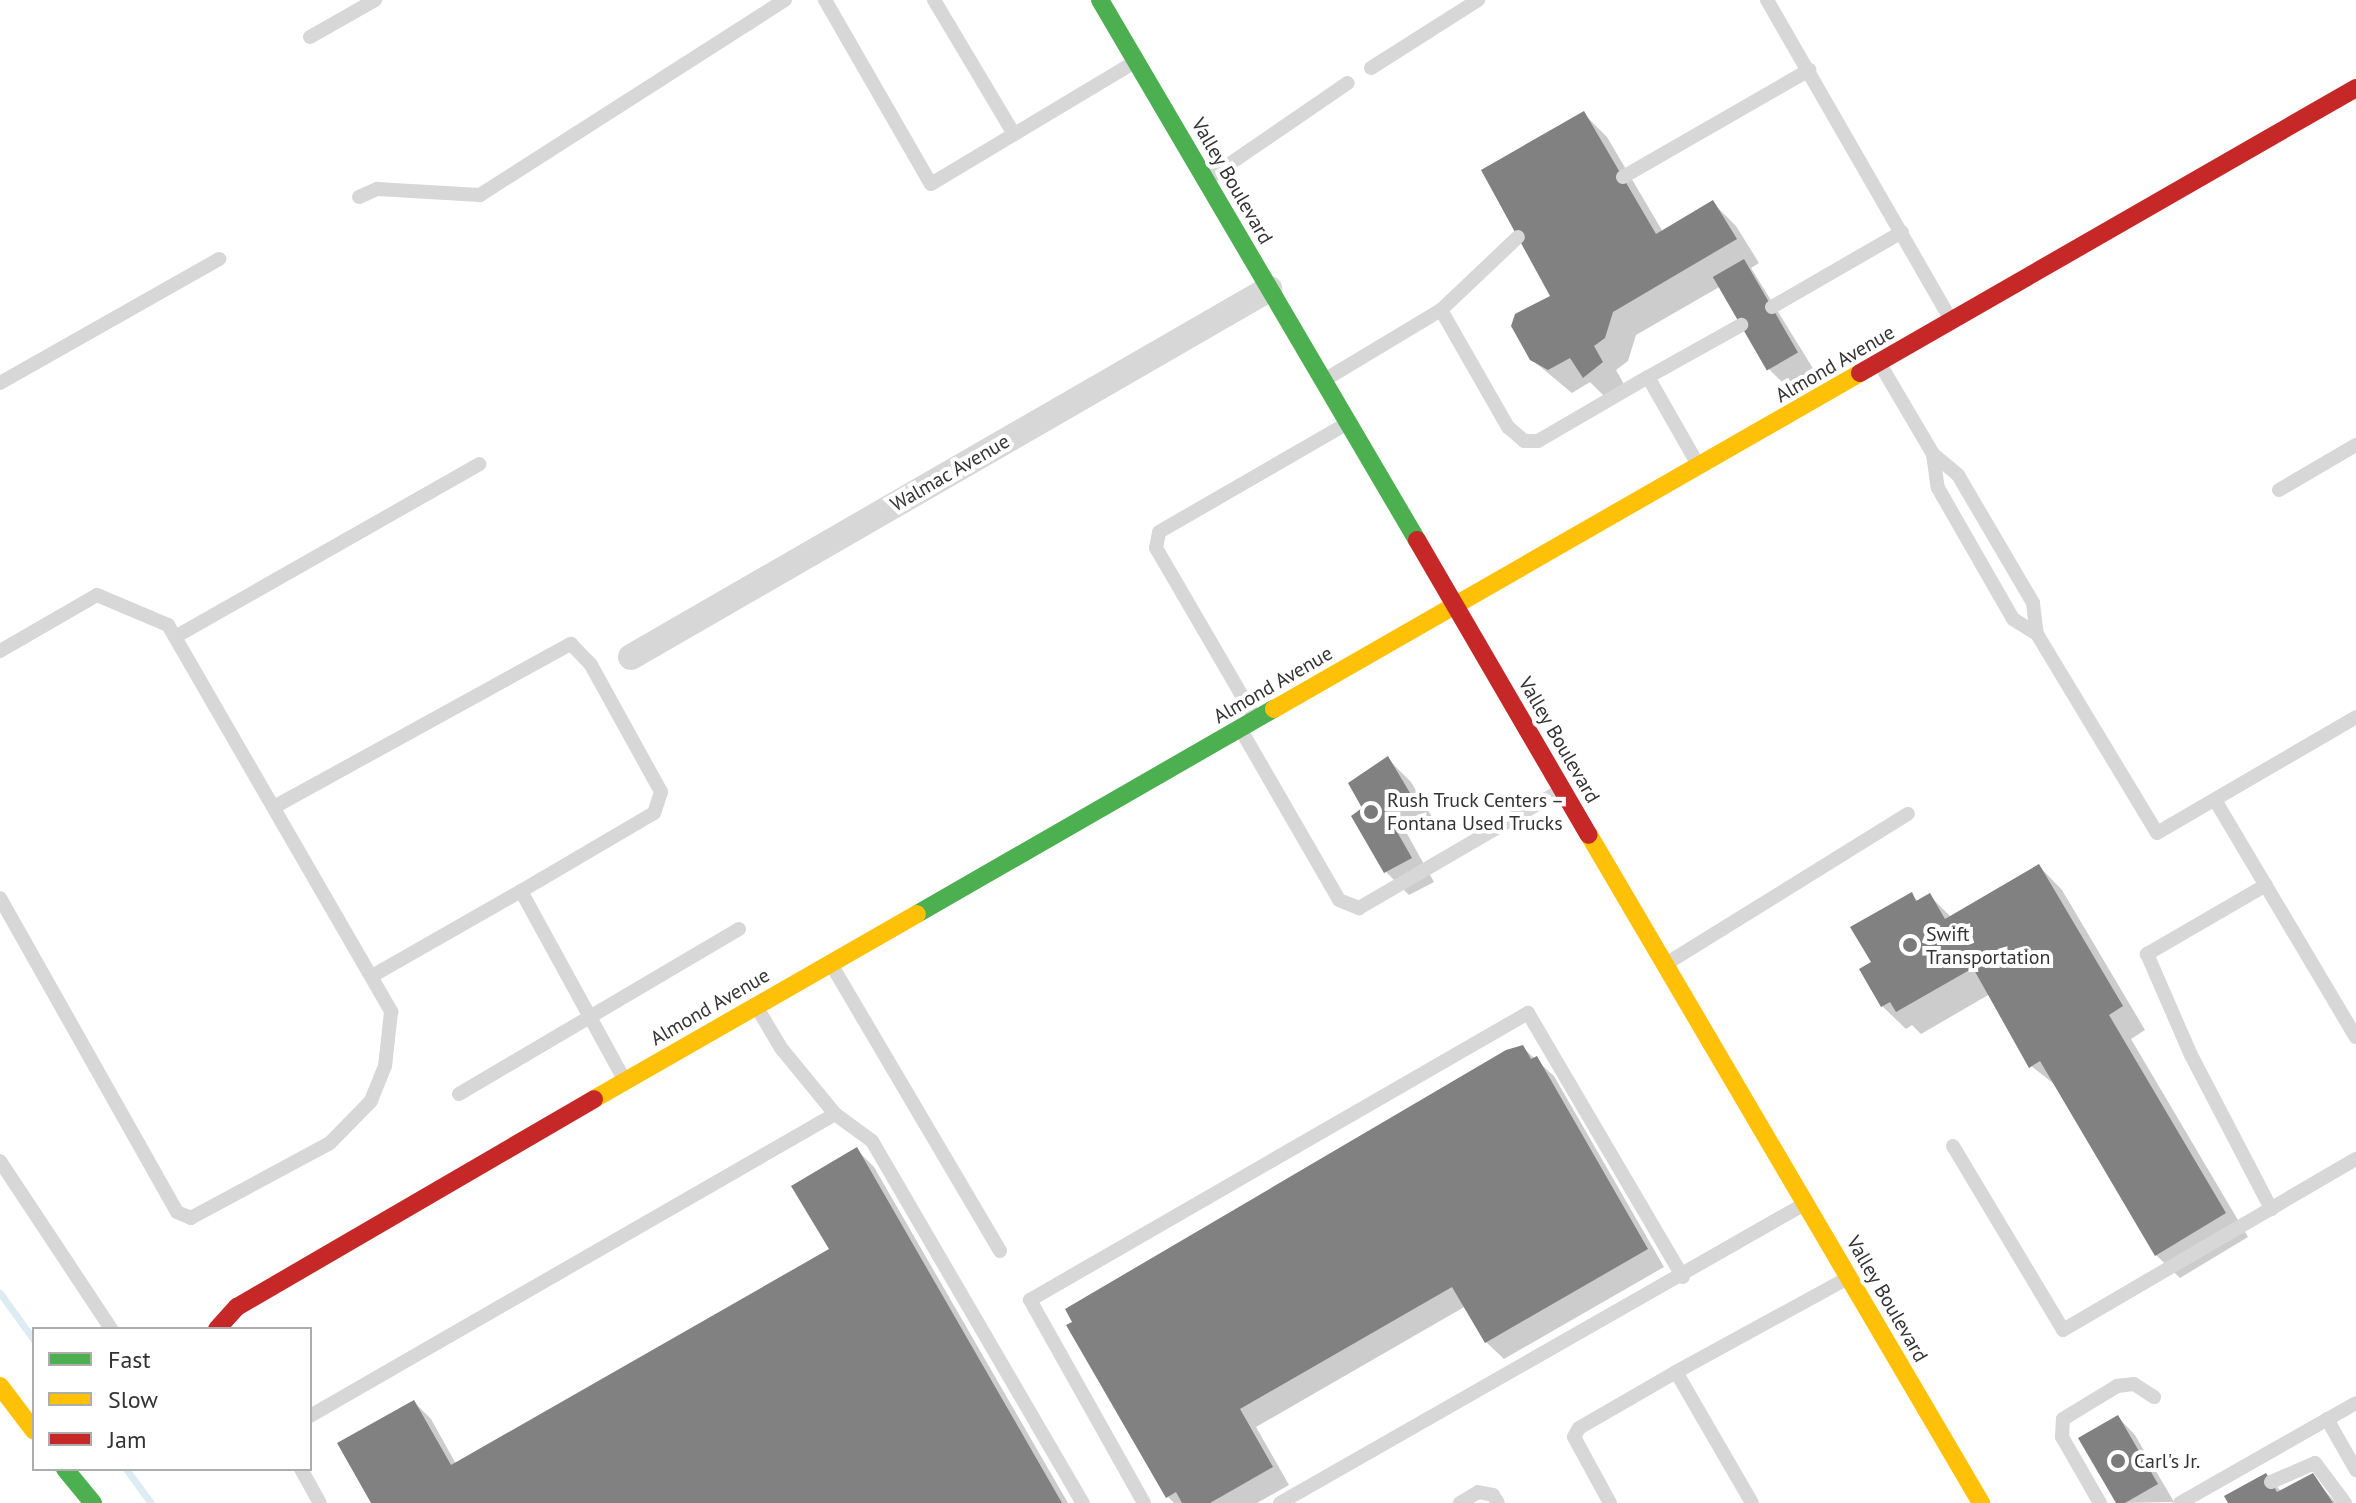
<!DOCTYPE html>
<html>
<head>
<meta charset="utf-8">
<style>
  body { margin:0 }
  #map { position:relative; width:2356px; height:1503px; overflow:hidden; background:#fff; font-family:"PT Sans",sans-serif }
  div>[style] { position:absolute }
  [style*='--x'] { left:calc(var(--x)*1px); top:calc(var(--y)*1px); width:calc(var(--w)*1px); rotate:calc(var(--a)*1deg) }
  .shadow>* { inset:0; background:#0003 }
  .stream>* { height:7px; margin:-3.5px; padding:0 3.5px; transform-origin:3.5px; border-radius:3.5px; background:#ddebf3 }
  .building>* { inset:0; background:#818181; transform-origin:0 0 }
  .lane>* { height:14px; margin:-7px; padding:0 7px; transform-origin:7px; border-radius:7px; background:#d7d7d7 }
  .street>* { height:26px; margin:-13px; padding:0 13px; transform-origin:13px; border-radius:13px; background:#d7d7d7 }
  .fast>* { height:18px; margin:-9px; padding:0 9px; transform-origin:9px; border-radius:9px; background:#4caf50 }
  .slow>* { height:18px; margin:-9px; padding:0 9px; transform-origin:9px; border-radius:9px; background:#ffc107 }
  .jam>* { height:18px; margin:-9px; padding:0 9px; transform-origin:9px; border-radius:9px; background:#c62828 }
  .dots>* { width:22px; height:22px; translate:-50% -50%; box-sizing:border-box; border:4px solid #fff; border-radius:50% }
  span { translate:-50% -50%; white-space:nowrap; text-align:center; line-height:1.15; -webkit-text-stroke:8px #fff; paint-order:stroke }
  .street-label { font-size:20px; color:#333 }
  .poi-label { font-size:20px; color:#333 }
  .left { translate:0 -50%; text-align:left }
  .legend { position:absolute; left:32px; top:1327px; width:280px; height:144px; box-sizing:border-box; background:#fff; border:2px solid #adadad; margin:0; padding:10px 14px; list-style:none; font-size:24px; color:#333 }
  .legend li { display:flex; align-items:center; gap:16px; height:40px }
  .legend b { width:40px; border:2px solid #adadad }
</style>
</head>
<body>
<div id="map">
  <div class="shadow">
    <div style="clip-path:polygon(1584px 114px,1607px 137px,1663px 232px,1713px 203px,1736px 226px,1759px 263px,1751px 268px,1814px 370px,1786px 386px,1769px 369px,1721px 286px,1636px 335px,1628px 361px,1616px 370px,1625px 386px,1608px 400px,1590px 382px,1572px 393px,1531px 359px,1553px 296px)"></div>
    <div style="clip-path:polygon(1387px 758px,1411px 782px,1432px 817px,1406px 832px,1434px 882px,1409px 895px,1386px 872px,1354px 816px,1364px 809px)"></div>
    <div style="clip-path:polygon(2039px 866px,2062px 890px,2145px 1030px,2131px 1039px,2248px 1237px,2180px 1278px,2156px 1255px,2058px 1087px,2031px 1066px,1990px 994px,1921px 1034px,1912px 1025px,1906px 1029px,1882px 1006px,1873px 963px,1911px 894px,1919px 902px,1930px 896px,1952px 918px)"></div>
    <div style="clip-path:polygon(1522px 1047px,1554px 1076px,1664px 1267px,1504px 1359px,1486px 1342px,1466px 1306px,1256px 1427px,1289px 1485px,1257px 1503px,1174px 1503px,1168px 1497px)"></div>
    <div style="clip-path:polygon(857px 1150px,874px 1167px,1068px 1503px,374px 1503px,414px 1402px,431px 1419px,456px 1464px,831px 1250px)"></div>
    <div style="clip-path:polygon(2118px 1417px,2135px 1435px,2174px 1502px,2119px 1503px)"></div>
    <div style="clip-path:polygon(2265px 1475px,2281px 1491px,2312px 1476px,2336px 1503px,2230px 1503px)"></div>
  </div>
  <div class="stream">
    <div style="--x:0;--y:1293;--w:58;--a:54.1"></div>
    <div style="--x:126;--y:1469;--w:42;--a:53.7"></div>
  </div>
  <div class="building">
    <div style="clip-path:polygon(1584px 111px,1656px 234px,1713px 200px,1737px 239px,1613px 312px,1605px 338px,1594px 346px,1603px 362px,1583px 378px,1570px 358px,1548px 370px,1530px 360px,1511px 326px,1515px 314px,1550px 296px,1481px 170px)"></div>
    <div style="left:1744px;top:259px;width:108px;height:36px;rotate:60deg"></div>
    <div style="clip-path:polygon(1388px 756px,1410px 793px,1384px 809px,1412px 858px,1384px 873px,1351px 816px,1362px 808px,1348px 783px)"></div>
    <div style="clip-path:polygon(2039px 864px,2123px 1006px,2109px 1015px,2226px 1213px,2155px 1256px,2040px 1061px,2029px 1068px,1973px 968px,1896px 1012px,1890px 1002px,1881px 1007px,1859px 969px,1871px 962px,1850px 927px,1912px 892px,1916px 901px,1930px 893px,1945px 919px)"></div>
    <div style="clip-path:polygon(1523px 1045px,1531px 1059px,1537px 1056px,1648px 1249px,1485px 1343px,1452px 1287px,1240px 1409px,1273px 1467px,1210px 1503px,1182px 1503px,1176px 1492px,1166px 1498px,1066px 1325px,1072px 1322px,1065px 1309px,1506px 1050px)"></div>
    <div style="clip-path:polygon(857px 1147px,1062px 1503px,371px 1503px,337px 1443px,414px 1400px,451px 1465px,829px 1249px,791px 1186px)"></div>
    <div style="clip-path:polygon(2118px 1415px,2158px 1484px,2125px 1503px,2116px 1503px,2078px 1438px)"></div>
    <div style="clip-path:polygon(2266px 1473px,2277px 1492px,2313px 1473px,2333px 1503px,2228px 1503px,2224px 1496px)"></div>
  </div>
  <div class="lane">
    <div style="--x:825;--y:0;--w:212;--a:60.1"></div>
    <div style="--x:931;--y:184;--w:235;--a:-30.9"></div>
    <div style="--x:934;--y:0;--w:156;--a:59.2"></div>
    <div style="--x:1767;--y:0;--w:367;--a:60.1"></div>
    <div style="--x:310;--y:37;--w:75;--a:-29.6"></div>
    <div style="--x:1371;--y:68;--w:127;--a:-32.4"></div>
    <div style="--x:1623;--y:177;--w:215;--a:-29.9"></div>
    <div style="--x:1209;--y:178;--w:168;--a:-34.4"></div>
    <div style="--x:359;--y:197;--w:20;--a:-24"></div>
    <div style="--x:377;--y:189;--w:103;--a:3.3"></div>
    <div style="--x:480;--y:195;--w:362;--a:-32.6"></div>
    <div style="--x:1772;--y:307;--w:150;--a:-30"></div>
    <div style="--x:1441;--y:310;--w:106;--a:-43.5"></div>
    <div style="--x:1880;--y:364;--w:104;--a:59.5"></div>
    <div style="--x:1933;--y:454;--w:33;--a:40"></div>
    <div style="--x:1958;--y:475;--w:148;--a:59.6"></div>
    <div style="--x:2033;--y:603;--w:31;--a:83"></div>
    <div style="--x:2037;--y:634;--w:232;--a:58.9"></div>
    <div style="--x:2157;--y:833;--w:230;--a:-30.2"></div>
    <div style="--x:1648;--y:377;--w:107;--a:-29.2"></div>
    <div style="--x:1326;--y:379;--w:134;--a:-31"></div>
    <div style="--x:1441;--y:310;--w:135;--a:60.2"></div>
    <div style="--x:1508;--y:427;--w:21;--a:41"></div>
    <div style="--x:1524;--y:441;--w:14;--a:0"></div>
    <div style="--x:1538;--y:441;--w:127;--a:-30.2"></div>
    <div style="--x:1648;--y:377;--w:99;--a:60.3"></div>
    <div style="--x:0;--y:383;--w:252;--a:-29.5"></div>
    <div style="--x:1933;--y:454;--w:34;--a:82"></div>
    <div style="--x:1938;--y:488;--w:151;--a:60.2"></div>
    <div style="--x:2013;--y:619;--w:28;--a:32"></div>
    <div style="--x:2279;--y:490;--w:89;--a:-30.3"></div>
    <div style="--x:175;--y:637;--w:350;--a:-29.6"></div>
    <div style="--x:0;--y:651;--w:112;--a:-30"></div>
    <div style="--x:97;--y:595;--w:77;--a:22.9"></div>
    <div style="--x:168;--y:625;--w:447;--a:60"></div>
    <div style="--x:391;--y:1012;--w:54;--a:96.3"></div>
    <div style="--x:385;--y:1066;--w:38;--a:112"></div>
    <div style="--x:371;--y:1101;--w:59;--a:134.3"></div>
    <div style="--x:330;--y:1143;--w:158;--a:151.7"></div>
    <div style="--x:191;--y:1218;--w:15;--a:-157"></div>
    <div style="--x:177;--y:1212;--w:360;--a:-119.4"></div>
    <div style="--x:1255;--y:718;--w:197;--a:-120.2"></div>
    <div style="--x:1156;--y:548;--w:16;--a:-79"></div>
    <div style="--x:1159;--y:532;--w:214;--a:-30"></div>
    <div style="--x:1241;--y:730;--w:196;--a:60"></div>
    <div style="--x:1339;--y:900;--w:22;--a:22"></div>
    <div style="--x:1359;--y:908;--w:233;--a:-30.2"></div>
    <div style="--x:2215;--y:800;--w:276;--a:59.3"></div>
    <div style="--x:274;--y:807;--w:339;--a:-28.8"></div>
    <div style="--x:571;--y:644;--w:29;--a:46"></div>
    <div style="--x:591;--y:665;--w:145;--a:61.1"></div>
    <div style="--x:661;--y:792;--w:22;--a:108"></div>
    <div style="--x:654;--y:813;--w:154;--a:149.6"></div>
    <div style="--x:2266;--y:885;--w:138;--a:149.9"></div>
    <div style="--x:2147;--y:954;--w:110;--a:66.5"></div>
    <div style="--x:2191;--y:1055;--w:174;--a:62.5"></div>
    <div style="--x:1669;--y:962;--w:281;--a:-31.8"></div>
    <div style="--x:831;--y:964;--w:333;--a:59.5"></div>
    <div style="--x:372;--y:976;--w:172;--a:-29.7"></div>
    <div style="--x:521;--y:891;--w:217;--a:61.3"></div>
    <div style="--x:756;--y:1006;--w:49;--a:59.2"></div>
    <div style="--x:781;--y:1048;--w:85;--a:50.7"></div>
    <div style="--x:835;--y:1114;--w:46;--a:36.1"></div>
    <div style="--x:872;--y:1141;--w:419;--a:59.8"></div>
    <div style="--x:459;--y:1094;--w:325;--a:-30.5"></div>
    <div style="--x:1953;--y:1146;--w:214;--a:59.1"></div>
    <div style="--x:2063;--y:1330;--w:339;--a:-30.3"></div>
    <div style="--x:0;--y:1161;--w:201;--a:56.5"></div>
    <div style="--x:310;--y:1416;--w:606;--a:-29.91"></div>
    <div style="--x:2327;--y:1419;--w:59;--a:60.4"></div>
    <div style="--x:301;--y:1469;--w:39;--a:61"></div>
    <div style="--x:2271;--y:1482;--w:48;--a:-23.4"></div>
    <div style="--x:2315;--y:1463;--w:50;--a:53.1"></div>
    <div style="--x:1144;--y:1503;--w:233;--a:-119.3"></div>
    <div style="--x:1030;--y:1300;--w:575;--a:-29.96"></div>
    <div style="--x:1528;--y:1013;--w:306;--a:59.6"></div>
    <div style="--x:1280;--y:1503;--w:600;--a:-29.69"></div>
    <div style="--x:1460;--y:1503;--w:21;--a:-31"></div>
    <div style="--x:1478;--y:1492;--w:15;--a:11"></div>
    <div style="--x:1493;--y:1495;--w:9;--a:58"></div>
    <div style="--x:1610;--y:1503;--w:75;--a:-118.6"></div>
    <div style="--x:1574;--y:1437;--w:10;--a:-61"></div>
    <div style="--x:1579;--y:1428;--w:112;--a:-30"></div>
    <div style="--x:1752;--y:1503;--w:151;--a:-120.1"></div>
    <div style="--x:1676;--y:1372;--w:192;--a:-28.7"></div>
    <div style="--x:2100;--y:1503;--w:76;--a:-119.9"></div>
    <div style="--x:2062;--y:1437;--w:18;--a:-87"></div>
    <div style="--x:2063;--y:1419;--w:63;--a:-31.4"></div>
    <div style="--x:2117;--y:1386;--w:17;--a:-7"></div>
    <div style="--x:2134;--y:1384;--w:24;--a:33"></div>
    <div style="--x:2180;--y:1503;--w:202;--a:-29.6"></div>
  </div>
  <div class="street">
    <div style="--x:631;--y:657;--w:737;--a:-29.98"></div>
  </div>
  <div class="fast">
    <div style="--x:1100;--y:0;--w:626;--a:59.59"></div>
    <div style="--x:917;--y:914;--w:412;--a:-29.9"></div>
    <div style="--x:65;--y:1469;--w:44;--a:50.5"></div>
  </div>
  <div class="slow">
    <div style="--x:1274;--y:709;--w:675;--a:-29.83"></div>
    <div style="--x:1589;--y:835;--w:775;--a:59.59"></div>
    <div style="--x:594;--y:1099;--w:372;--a:-29.8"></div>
    <div style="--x:0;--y:1386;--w:56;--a:52.9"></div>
  </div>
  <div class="jam">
    <div style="--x:1860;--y:373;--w:572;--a:-29.88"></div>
    <div style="--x:1417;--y:540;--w:341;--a:59.8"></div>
    <div style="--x:217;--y:1329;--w:30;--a:-48"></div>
    <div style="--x:237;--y:1307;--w:413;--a:-30.2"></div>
  </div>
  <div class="dots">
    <div style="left:1371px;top:812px;background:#7a7a7a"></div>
    <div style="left:1910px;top:945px;background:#7a7a7a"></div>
    <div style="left:2118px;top:1461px;background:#7a7a7a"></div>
  </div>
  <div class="street-label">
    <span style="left:1232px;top:181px;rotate:60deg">Valley Boulevard</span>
    <span style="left:1835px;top:364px;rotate:-30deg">Almond Avenue</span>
    <span style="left:950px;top:473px;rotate:-30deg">Walmac Avenue</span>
    <span style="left:1273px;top:685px;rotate:-30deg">Almond Avenue</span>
    <span style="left:1559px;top:740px;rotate:60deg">Valley Boulevard</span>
    <span style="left:710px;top:1007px;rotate:-30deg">Almond Avenue</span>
    <span style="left:1887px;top:1299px;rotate:60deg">Valley Boulevard</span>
  </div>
  <div class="poi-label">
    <span class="left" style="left:1387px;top:812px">Rush Truck Centers –<br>Fontana Used Trucks</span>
    <span class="left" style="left:1926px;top:946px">Swift<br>Transportation</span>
    <span class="left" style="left:2134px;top:1461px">Carl's Jr.</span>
  </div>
  <ul class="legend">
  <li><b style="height:10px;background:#4caf50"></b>Fast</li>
  <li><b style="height:10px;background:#ffc107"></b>Slow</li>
  <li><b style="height:10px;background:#c62828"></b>Jam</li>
  </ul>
</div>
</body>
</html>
